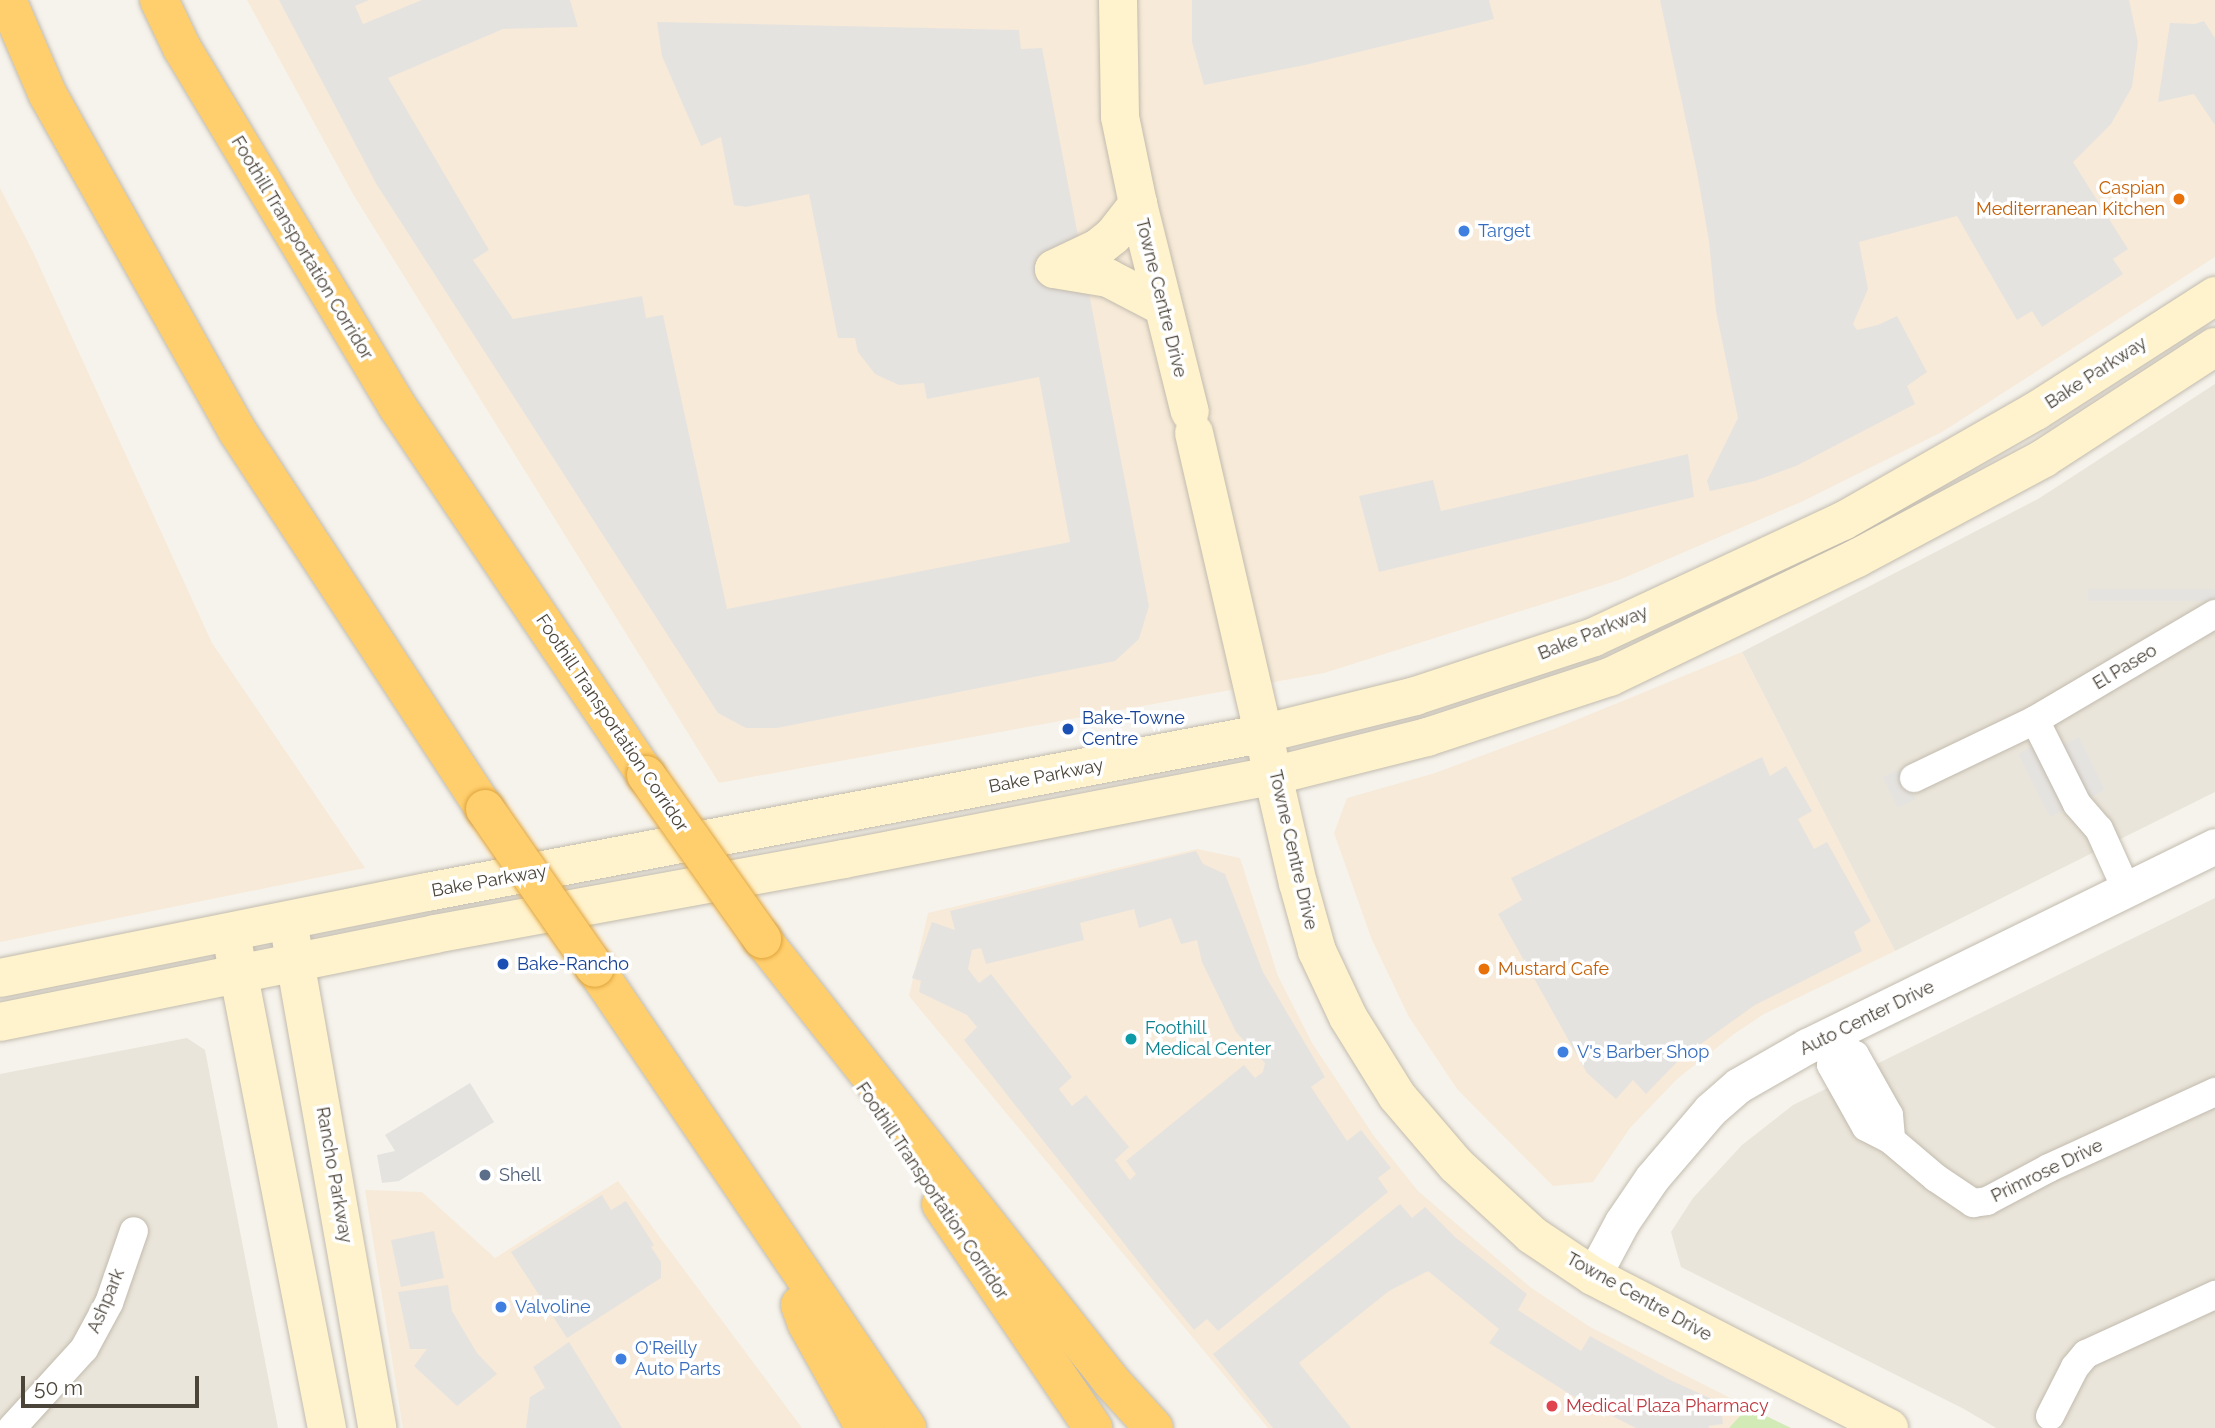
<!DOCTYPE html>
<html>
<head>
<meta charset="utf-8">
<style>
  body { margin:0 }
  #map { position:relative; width:2215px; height:1428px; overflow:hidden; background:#f6f3ec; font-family:Raleway,sans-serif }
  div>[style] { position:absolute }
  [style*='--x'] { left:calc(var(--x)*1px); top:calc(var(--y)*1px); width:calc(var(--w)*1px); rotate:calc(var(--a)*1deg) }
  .residential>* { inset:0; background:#eae5da }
  .commercial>* { inset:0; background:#f7ead8 }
  .green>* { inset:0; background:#d2eab5 }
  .parking>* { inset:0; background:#e5e3e0; transform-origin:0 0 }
  .roads { filter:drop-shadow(0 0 2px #c2bbae) drop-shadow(0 0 2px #c2bbae) }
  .minor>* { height:28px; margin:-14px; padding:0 14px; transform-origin:14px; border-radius:14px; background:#fff }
  .tertiary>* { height:35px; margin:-17.5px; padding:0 17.5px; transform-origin:17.5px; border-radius:17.5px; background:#fff }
  .secondary>* { height:38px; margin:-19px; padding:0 19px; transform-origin:19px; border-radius:19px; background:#fff3cd }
  .motorway>* { height:38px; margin:-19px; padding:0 19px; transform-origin:19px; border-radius:19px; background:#ffcf6e }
  .bridges { filter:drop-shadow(0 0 2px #e0a43c) drop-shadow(0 0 2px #e0a43c) }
  .motorway-bridge>* { height:38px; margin:-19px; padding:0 19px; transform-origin:19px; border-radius:19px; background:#ffcf6e }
  .dots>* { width:19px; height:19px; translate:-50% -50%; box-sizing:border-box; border:4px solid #fff; border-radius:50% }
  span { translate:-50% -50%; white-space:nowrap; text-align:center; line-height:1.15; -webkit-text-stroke:7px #fff; paint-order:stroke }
  .food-label { font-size:18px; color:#c56008 }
  .right { translate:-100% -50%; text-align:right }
  .left { translate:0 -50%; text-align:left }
  .shop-label { font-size:18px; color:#366cbe }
  .street-label { font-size:18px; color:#4b4439 }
  .transit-label { font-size:18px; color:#164399 }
  .culture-label { font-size:18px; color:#0d838f }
  .service-label { font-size:18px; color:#4e5e75 }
  .health-label { font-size:18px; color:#be3a42 }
  .scale { position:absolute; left:21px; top:1376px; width:178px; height:32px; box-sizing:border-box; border:4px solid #4b4439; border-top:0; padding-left:9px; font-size:21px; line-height:24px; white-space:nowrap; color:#4b4439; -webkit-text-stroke:5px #fff; paint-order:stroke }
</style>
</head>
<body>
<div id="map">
  <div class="residential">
    <div style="clip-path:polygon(2215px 384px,2215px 792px,1895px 951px,1742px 652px,2038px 499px)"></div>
    <div style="clip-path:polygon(2215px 898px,2215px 1428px,1996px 1428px,1964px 1409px,1681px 1267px,1671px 1232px,1693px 1198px,1742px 1145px,1793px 1105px)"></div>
    <div style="clip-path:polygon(187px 1038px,205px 1050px,278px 1428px,0 1428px,0 1074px)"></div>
  </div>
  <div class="commercial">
    <div style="clip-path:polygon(247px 0,2215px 0,2215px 257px,1942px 432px,1801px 502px,1619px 580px,1324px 673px,719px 783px,353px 194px)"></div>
    <div style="clip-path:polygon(0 188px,32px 250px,212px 643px,365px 868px,0 942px)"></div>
    <div style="clip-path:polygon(1742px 652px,1895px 951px,1764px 1014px,1734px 1034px,1677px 1079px,1630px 1128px,1593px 1182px,1553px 1186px,1457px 1089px,1409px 1017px,1372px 940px,1334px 833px,1347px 798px,1435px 773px,1559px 727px)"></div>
    <div style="clip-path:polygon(1197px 849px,1240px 858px,1278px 976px,1312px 1043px,1374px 1136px,1418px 1191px,1530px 1287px,1590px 1327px,1748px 1407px,1729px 1428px,1268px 1428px,909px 996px,928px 913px)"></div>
    <div style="clip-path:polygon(618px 1181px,802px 1428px,403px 1428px,365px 1190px,422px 1192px,495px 1258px)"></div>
  </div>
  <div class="green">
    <div style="clip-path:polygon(1748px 1407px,1791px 1428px,1729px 1428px)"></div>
  </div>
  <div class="parking">
    <div style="clip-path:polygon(279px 0,369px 0,355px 6px,363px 24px,422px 0,570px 0,578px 27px,503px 29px,388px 78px,489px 250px,473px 260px,513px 319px,642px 296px,646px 318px,663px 315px,727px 609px,1070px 542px,1039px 377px,927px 399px,924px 383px,899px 385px,875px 374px,858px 352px,855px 338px,838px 338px,809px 194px,746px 207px,734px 205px,721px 137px,701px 146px,662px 56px,657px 22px,1019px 30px,1021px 49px,1042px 48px,1149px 606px,1139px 639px,1115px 661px,777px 728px,746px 728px,718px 713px,377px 185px)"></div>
    <div style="clip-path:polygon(1192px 0,1489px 0,1494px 19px,1305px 65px,1204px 85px,1192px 42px)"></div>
    <div style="clip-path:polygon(1660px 0,2129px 0,2138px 42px,2132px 87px,2111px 124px,2073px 162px,2128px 249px,2113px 259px,2123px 274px,2042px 327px,2032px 311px,2017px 320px,1957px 216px,1859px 242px,1868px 289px,1853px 324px,1857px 330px,1878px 325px,1897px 316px,1927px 372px,1907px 386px,1915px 404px,1796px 466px,1755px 481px,1710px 491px,1707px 481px,1738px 418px,1716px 311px,1709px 241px,1697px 172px)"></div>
    <div style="clip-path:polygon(2204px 21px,2215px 38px,2215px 125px,2194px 94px,2158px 102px,2170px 23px,2195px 24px)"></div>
    <div style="clip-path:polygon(1688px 454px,1694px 497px,1379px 572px,1359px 496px,1433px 480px,1441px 511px)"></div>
    <div style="left:2215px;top:589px;width:12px;height:127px;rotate:90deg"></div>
    <div style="clip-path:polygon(2057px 734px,2063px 745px,2079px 737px,2105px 790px,2050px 817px,2018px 754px)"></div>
    <div style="clip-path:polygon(1762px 757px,1770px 776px,1786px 766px,1812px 811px,1798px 819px,1814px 849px,1827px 842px,1871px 921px,1854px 932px,1862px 951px,1755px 1005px,1681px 1058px,1646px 1094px,1633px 1080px,1616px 1099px,1587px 1073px,1498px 914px,1522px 900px,1511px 878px)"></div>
    <div style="left:1900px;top:769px;width:34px;height:19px;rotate:64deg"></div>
    <div style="clip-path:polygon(evenodd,1196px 851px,1203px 864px,1225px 874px,1263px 972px,1325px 1077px,1311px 1087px,1347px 1141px,1361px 1130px,1391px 1168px,1378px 1178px,1388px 1192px,1218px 1331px,1207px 1319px,1194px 1330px,1152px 1279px,964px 1040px,977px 1027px,967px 1015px,919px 992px,921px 981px,912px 978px,932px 922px,955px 930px,950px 911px,1196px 851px,1134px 909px,1139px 928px,1171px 918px,1181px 944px,1197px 940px,1202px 962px,1236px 1032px,1265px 1063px,1263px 1072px,1255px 1078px,1244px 1065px,1126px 1161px,1136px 1174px,1130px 1180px,1115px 1160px,1129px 1147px,1086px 1095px,1072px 1106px,1059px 1089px,1072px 1077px,991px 974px,979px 983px,968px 969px,972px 950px,981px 948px,986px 964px,1084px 940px,1080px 923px,1134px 909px)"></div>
    <div style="clip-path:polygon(470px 1083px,494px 1122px,399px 1181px,382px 1183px,377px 1155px,395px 1151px,385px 1135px)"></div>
    <div style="clip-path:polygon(602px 1195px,611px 1210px,626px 1201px,654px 1245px,651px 1247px,661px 1262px,661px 1278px,567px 1338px,511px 1252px)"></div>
    <div style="clip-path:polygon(1400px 1204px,1412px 1218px,1425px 1207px,1455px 1237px,1527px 1294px,1518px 1310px,1581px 1351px,1590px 1336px,1668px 1379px,1712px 1399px,1707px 1414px,1722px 1415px,1723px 1424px,1708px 1426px,1710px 1428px,1636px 1428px,1576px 1398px,1489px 1343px,1499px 1329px,1428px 1271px,1389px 1291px,1299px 1363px,1351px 1428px,1273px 1428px,1213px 1354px)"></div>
    <div style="left:434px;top:1231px;width:48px;height:44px;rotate:78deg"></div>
    <div style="clip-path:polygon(448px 1285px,452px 1311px,477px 1353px,497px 1374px,457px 1406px,414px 1366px,427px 1349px,410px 1349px,398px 1292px)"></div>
    <div style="clip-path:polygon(569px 1342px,622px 1428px,526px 1428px,530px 1397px,545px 1388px,533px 1367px)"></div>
  </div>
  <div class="roads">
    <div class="minor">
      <div style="--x:2035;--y:720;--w:94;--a:63.4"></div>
      <div style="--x:2077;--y:804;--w:33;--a:49"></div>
      <div style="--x:2099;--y:829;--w:68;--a:65.7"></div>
      <div style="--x:1914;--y:778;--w:134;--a:-25.6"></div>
      <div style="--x:2035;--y:720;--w:209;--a:-30.5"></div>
      <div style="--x:1830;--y:1035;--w:16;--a:60"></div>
      <div style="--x:1838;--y:1049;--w:18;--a:19"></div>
      <div style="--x:1855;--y:1055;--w:69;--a:60.5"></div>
      <div style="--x:1889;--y:1115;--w:25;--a:85"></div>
      <div style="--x:1838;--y:1049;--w:17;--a:114"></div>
      <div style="--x:1831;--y:1065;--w:71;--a:60.6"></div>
      <div style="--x:1866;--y:1127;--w:28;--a:27"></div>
      <div style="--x:1891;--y:1140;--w:59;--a:40.2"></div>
      <div style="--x:1936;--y:1178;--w:45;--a:34"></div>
      <div style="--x:1973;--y:1203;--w:14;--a:-8"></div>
      <div style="--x:1987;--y:1201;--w:70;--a:-28"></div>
      <div style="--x:2049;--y:1168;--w:183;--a:-24.6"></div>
      <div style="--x:2050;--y:1416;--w:55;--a:-63"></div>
      <div style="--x:2075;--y:1367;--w:17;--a:-50"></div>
      <div style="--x:2086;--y:1354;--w:142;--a:-24.6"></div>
      <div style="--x:12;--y:1428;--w:107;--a:-47.7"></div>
      <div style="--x:84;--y:1349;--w:52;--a:-61.5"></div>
      <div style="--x:109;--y:1303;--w:76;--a:-70.9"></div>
    </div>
    <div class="tertiary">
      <div style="--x:1593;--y:1276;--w:61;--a:-61.8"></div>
      <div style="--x:1622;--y:1222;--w:53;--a:-55.7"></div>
      <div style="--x:1652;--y:1178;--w:89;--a:-49.5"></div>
      <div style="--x:1710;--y:1110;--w:38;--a:-41"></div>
      <div style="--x:1739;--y:1085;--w:78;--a:-29.8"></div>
      <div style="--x:1807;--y:1046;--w:454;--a:-26.1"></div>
    </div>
    <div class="secondary">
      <div style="--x:1118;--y:0;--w:117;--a:89"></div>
      <div style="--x:1120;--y:117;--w:89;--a:78.3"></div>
      <div style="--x:1138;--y:204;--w:214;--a:76"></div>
      <div style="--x:1054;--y:269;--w:55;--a:9.5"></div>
      <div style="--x:1108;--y:278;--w:61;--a:27.4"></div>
      <div style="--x:1054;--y:269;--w:49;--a:-25.5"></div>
      <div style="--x:1098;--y:248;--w:19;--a:-39"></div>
      <div style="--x:1113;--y:236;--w:41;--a:-52"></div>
      <div style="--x:1194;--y:433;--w:462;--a:77"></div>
      <div style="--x:1298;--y:883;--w:71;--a:74.4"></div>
      <div style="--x:1317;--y:951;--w:73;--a:64.8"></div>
      <div style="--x:1348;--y:1017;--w:93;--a:58.2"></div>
      <div style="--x:1397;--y:1096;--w:91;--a:49.5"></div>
      <div style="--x:1456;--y:1165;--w:103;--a:42.6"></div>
      <div style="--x:1532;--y:1235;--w:73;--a:33.9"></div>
      <div style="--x:1593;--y:1276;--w:333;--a:27.2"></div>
      <div style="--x:291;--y:938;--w:497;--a:80"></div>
      <div style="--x:234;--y:950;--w:487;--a:79"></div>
      <div style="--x:0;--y:978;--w:436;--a:-11.4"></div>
      <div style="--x:427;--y:892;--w:854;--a:-10.73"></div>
      <div style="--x:1266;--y:733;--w:154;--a:-13.9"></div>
      <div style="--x:1415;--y:696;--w:188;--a:-18.2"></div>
      <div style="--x:1594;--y:637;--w:275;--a:-25"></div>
      <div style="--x:1843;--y:521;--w:222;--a:-29.7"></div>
      <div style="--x:2036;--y:411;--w:213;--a:-32.7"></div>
      <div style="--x:0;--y:1022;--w:444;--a:-11.4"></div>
      <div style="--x:435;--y:934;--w:416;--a:-10.4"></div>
      <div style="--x:844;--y:859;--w:440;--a:-11"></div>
      <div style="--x:1276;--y:775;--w:156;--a:-14.1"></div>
      <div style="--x:1427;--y:737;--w:193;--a:-18.2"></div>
      <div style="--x:1610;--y:677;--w:274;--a:-25.7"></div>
      <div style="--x:1857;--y:558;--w:212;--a:-28.1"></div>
      <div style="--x:2044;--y:458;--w:204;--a:-33"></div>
    </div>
    <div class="motorway">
      <div style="--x:7;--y:0;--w:103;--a:66.7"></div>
      <div style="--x:48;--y:95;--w:387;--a:60.6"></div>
      <div style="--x:238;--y:432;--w:451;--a:56.8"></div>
      <div style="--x:159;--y:0;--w:53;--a:64.4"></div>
      <div style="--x:182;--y:48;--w:418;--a:59"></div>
      <div style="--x:397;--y:406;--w:445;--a:56"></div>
      <div style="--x:762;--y:939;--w:565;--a:51.69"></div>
      <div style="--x:1112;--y:1382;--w:62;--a:47.6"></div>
      <div style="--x:595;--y:968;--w:556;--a:55.85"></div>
      <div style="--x:941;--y:1204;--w:271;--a:55.8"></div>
      <div style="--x:800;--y:1305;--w:20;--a:70"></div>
      <div style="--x:807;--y:1324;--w:119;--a:60.9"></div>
    </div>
  </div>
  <div class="bridges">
    <div class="motorway-bridge">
      <div style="--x:646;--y:775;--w:201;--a:54.7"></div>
      <div style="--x:485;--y:809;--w:193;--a:55.3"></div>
    </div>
  </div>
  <div class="dots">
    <div style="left:2179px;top:199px;background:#e8710a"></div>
    <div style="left:1464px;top:231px;background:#3f7fe0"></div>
    <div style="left:1068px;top:729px;background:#1a4fb4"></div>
    <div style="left:503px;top:964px;background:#1a4fb4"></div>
    <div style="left:1484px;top:969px;background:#e8710a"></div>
    <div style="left:1131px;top:1039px;background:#0f9aa8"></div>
    <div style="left:1563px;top:1052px;background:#3f7fe0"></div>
    <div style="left:485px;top:1175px;background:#5c6f8a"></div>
    <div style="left:501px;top:1307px;background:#3f7fe0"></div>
    <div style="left:621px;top:1359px;background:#3f7fe0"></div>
    <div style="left:1552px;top:1406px;background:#e0444e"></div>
  </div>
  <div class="food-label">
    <span class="right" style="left:2165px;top:199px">Caspian<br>Mediterranean Kitchen</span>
    <span class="left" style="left:1498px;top:969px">Mustard Cafe</span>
  </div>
  <div class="shop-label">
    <span class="left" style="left:1478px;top:231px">Target</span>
    <span class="left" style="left:1577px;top:1052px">V's Barber Shop</span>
    <span class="left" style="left:515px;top:1307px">Valvoline</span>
    <span class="left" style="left:635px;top:1359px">O'Reilly<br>Auto Parts</span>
  </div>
  <div class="street-label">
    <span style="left:302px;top:248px;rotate:59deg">Foothill Transportation Corridor</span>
    <span style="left:1161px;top:298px;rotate:76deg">Towne Centre Drive</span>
    <span style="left:2096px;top:373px;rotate:-33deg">Bake Parkway</span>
    <span style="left:1593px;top:633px;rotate:-22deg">Bake Parkway</span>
    <span style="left:2125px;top:667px;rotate:-31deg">El Paseo</span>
    <span style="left:612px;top:723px;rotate:56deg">Foothill Transportation Corridor</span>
    <span style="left:1046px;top:776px;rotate:-11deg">Bake Parkway</span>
    <span style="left:1293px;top:850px;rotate:77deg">Towne Centre Drive</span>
    <span style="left:489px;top:881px;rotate:-10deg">Bake Parkway</span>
    <span style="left:1867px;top:1018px;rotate:-26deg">Auto Center Drive</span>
    <span style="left:2047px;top:1171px;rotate:-26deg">Primrose Drive</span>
    <span style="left:334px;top:1175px;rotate:80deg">Rancho Parkway</span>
    <span style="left:932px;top:1191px;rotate:56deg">Foothill Transportation Corridor</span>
    <span style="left:1639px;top:1297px;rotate:29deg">Towne Centre Drive</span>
    <span style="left:106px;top:1301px;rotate:-67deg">Ashpark</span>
  </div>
  <div class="transit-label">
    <span class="left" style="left:1082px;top:729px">Bake-Towne<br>Centre</span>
    <span class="left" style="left:517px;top:964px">Bake-Rancho</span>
  </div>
  <div class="culture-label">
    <span class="left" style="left:1145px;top:1039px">Foothill<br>Medical Center</span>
  </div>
  <div class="service-label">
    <span class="left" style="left:499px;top:1175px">Shell</span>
  </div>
  <div class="health-label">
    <span class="left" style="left:1566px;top:1406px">Medical Plaza Pharmacy</span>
  </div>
  <div class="scale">50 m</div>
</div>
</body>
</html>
